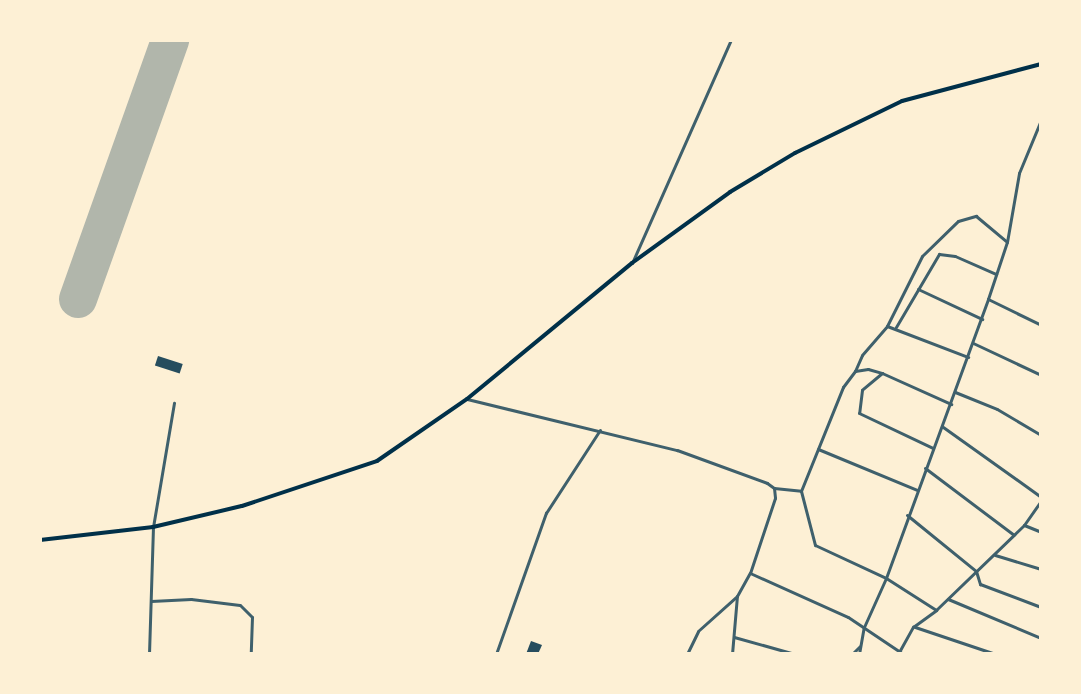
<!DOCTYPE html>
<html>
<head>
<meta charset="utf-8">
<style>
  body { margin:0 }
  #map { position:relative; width:1081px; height:694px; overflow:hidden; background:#fdf0d5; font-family:"Noto Sans",sans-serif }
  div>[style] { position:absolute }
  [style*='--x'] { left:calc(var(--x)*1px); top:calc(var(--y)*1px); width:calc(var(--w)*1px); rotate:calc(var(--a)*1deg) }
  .runway>* { height:38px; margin:-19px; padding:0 19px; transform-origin:19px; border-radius:19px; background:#b1b6ab }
  .building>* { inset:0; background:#264d5e; transform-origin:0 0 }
  .minor>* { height:3px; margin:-1.5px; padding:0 1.5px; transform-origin:1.5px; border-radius:1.5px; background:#3f606c }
  .tertiary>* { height:3px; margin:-1.5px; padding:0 1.5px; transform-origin:1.5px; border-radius:1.5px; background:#3f606c }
  .trunk>* { height:4px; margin:-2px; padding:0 2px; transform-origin:2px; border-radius:2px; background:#003049 }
  span { translate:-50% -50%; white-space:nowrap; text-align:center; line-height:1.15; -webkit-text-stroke:6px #fdf0d5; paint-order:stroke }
  .frame { position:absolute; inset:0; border:42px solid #fdf0d5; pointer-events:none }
</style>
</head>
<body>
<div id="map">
  <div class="runway">
    <div style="--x:78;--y:299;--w:275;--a:-70.4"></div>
  </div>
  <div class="building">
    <div style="left:158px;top:356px;width:26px;height:10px;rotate:18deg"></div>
    <div style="clip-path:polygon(531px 641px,542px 645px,538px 654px,526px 654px)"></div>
  </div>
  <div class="minor">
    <div style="--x:632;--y:263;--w:244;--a:-66.1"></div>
    <div style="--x:918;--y:289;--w:71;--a:25.1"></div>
    <div style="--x:988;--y:299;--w:59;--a:26.1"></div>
    <div style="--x:887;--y:326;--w:78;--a:-63.4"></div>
    <div style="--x:922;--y:256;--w:50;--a:-44.2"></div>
    <div style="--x:958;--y:221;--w:19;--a:-16"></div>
    <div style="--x:976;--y:216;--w:40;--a:40"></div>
    <div style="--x:896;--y:327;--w:85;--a:-59.5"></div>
    <div style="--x:939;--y:254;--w:16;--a:7"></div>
    <div style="--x:955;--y:256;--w:45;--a:23.7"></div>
    <div style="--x:973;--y:343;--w:75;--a:25.2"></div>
    <div style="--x:855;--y:371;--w:17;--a:-66"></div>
    <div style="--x:862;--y:355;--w:38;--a:-49"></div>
    <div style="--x:887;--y:326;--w:87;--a:20.9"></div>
    <div style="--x:882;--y:373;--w:26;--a:140"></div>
    <div style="--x:862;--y:390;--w:23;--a:97"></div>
    <div style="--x:859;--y:413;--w:82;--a:25.3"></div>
    <div style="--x:955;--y:392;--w:45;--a:22"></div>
    <div style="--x:997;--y:409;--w:51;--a:30.6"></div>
    <div style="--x:467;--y:399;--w:216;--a:13.7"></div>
    <div style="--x:677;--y:450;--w:96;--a:20.1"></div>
    <div style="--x:767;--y:483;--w:9;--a:36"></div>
    <div style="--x:774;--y:488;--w:10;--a:84"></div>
    <div style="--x:775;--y:498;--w:79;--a:108.4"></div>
    <div style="--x:750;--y:573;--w:107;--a:24.2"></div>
    <div style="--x:848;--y:617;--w:66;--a:33.9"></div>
    <div style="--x:943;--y:427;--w:120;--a:35.5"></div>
    <div style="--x:818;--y:449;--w:107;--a:22.5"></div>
    <div style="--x:925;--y:468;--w:111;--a:37"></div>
    <div style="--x:774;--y:488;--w:27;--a:6"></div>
    <div style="--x:801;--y:491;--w:112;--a:-68"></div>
    <div style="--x:843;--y:387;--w:20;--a:-53"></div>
    <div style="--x:855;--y:371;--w:13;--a:-9"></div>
    <div style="--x:868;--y:369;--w:15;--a:16"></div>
    <div style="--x:882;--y:373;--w:76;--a:24.2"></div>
    <div style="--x:801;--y:491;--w:56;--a:75.5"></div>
    <div style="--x:815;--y:545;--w:78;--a:24.9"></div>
    <div style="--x:886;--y:578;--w:59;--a:32.6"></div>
    <div style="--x:907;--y:515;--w:89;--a:39.1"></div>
    <div style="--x:976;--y:571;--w:14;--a:73"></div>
    <div style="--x:980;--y:584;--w:65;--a:20.7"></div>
    <div style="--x:1024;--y:525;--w:18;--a:22"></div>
    <div style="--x:153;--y:527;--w:126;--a:-80.4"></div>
    <div style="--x:995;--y:555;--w:48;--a:16.9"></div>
    <div style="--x:948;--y:599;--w:101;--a:22.8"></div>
    <div style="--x:151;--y:601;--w:40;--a:-2.9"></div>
    <div style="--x:191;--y:599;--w:49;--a:7"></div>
    <div style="--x:240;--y:605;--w:17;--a:45"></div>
    <div style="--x:252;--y:617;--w:37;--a:92"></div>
    <div style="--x:915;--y:627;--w:84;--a:18.6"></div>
    <div style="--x:734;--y:637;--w:63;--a:15.6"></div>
    <div style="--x:899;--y:652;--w:29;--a:-61"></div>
    <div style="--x:913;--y:627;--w:29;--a:-36"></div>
    <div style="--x:936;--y:610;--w:122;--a:-44"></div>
    <div style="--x:1024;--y:525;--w:29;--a:-55"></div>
    <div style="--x:496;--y:654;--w:150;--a:-70.5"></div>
    <div style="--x:546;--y:513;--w:99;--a:-57"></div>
    <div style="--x:687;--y:654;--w:25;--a:-64"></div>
    <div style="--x:698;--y:631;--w:52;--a:-41.9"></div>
    <div style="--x:737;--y:596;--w:26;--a:-61"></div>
    <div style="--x:732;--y:654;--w:58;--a:-85.1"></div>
    <div style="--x:852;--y:654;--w:11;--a:-45"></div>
    <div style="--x:859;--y:654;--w:27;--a:-80"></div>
    <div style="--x:864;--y:627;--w:54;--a:-65.8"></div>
    <div style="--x:886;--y:578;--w:297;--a:-69.9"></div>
    <div style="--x:988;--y:299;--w:60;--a:-71.6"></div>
    <div style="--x:1007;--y:242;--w:70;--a:-80.1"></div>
    <div style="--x:1019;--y:173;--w:57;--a:-67.5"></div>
  </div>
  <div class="tertiary">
    <div style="--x:149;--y:654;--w:127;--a:-88.2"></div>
  </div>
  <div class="trunk">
    <div style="--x:40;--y:540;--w:114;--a:-6.6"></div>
    <div style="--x:153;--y:527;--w:91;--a:-13.3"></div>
    <div style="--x:242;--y:506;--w:142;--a:-18.4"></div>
    <div style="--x:377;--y:461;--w:109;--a:-34.6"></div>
    <div style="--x:467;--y:399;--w:214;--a:-39.5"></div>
    <div style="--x:632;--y:263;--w:121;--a:-35.9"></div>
    <div style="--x:730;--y:192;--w:76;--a:-31"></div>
    <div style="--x:795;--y:153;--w:119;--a:-25.9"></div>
    <div style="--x:902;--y:101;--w:144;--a:-14.9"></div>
  </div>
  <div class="frame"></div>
</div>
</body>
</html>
